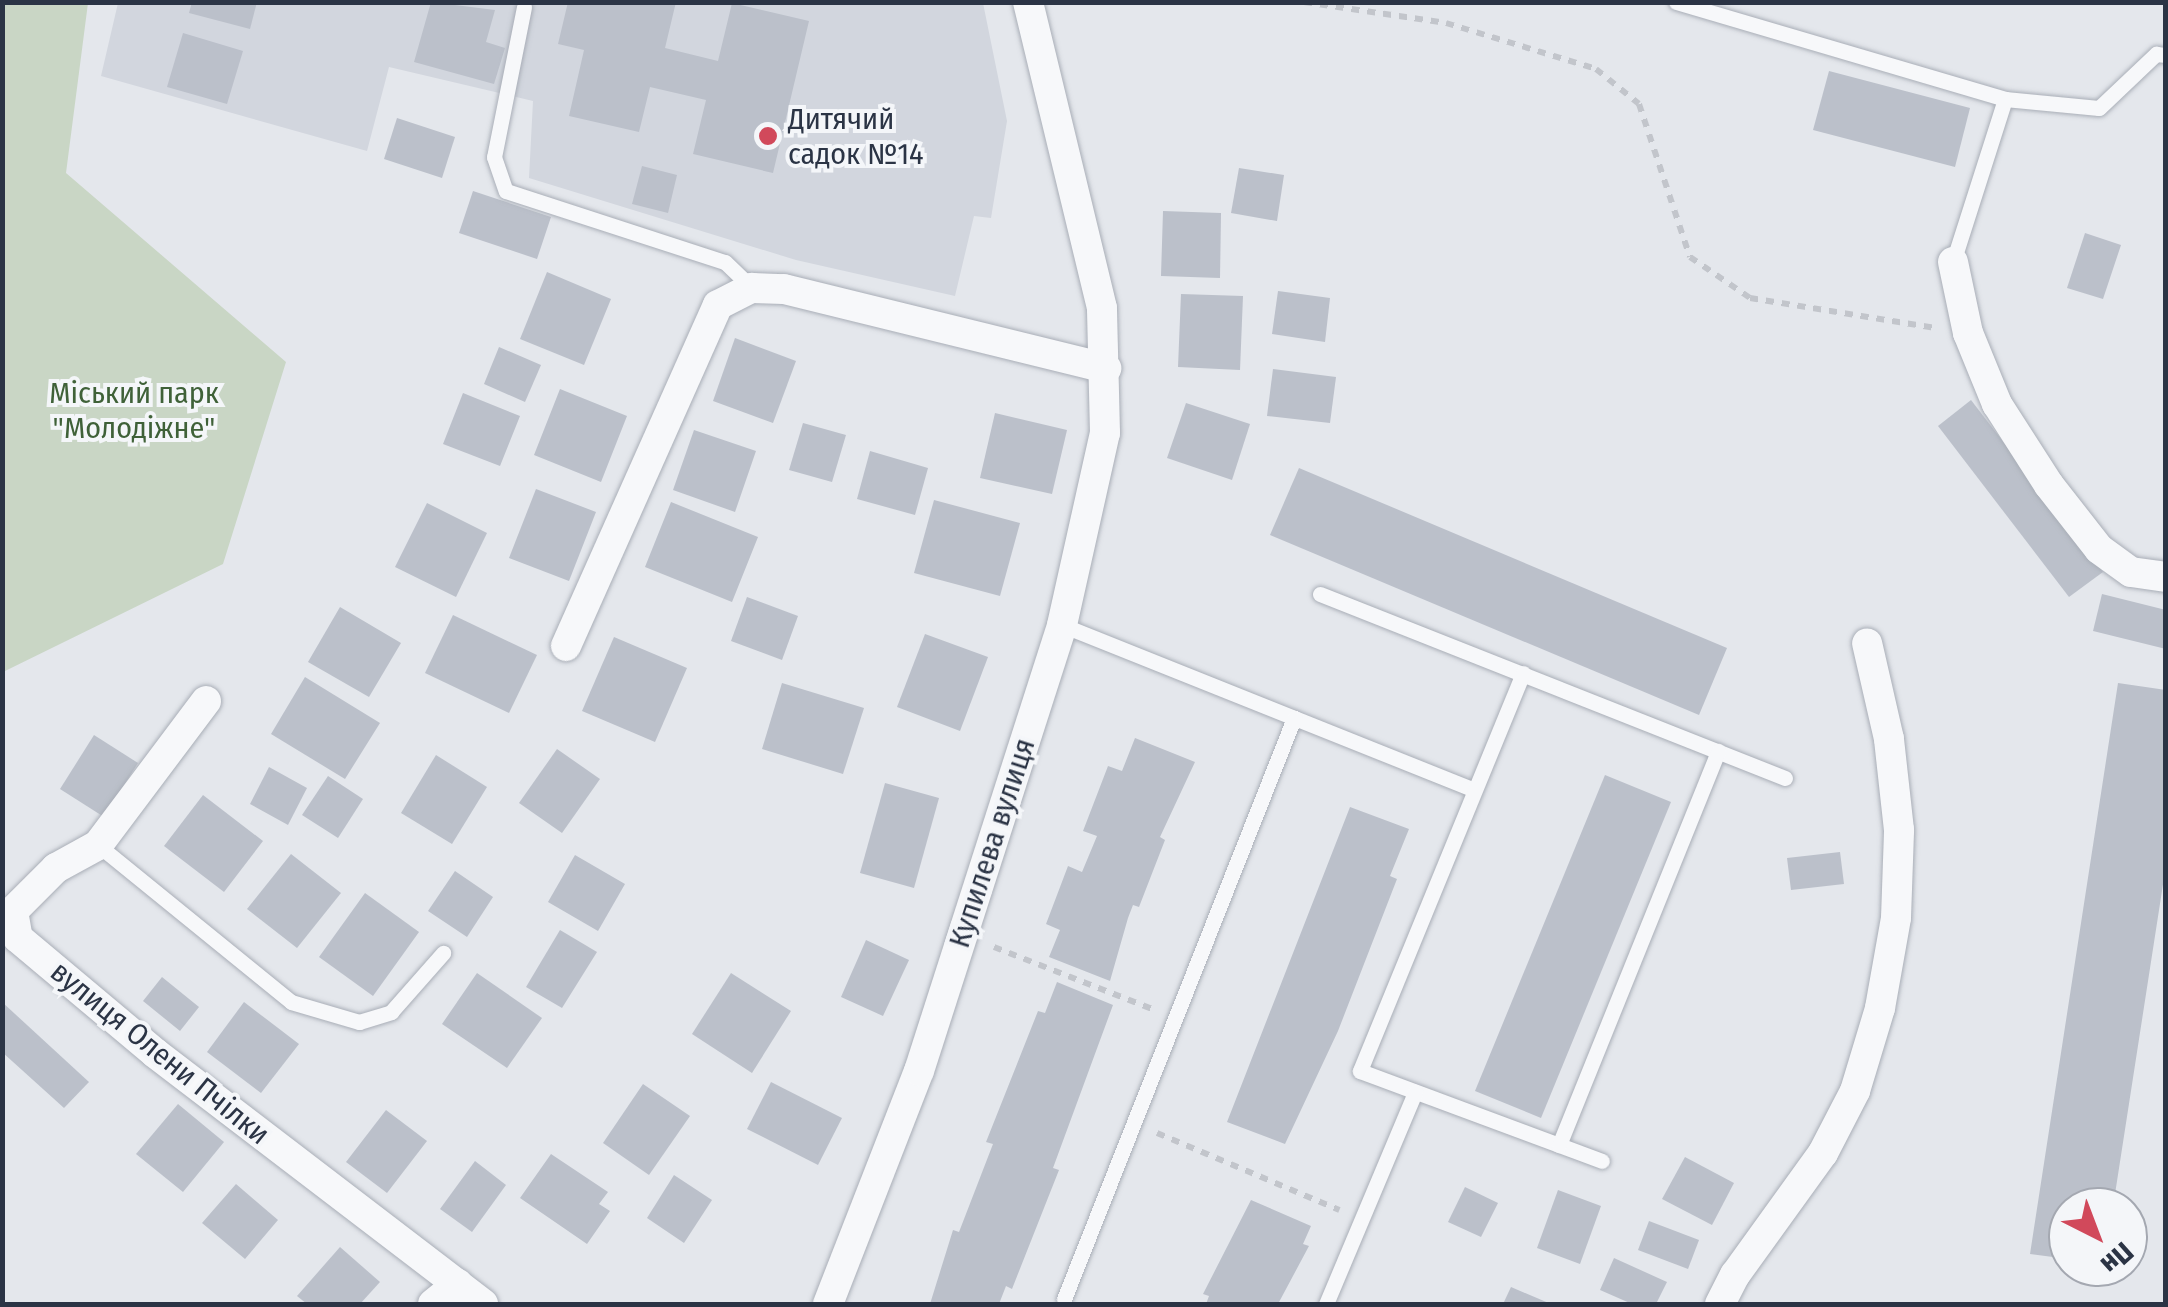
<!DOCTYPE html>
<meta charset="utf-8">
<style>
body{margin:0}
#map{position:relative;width:2168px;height:1307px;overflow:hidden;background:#e4e7ec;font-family:"Fira Sans Condensed",sans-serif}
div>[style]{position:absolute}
.built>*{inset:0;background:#d2d6de}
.green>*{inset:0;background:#c9d6c5}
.building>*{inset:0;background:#bbc0ca}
.path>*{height:6px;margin-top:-3px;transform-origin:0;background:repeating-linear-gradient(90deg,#c2c5cb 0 8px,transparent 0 16px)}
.roads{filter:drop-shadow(0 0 2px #a9aeb7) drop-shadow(0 0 2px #a9aeb7)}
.lane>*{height:15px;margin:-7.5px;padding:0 7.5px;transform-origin:7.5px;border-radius:7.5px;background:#f7f8fa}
.street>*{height:30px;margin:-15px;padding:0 15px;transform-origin:15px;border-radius:15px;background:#f7f8fa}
.dots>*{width:28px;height:28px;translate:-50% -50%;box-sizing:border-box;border:5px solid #f4f6f9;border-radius:50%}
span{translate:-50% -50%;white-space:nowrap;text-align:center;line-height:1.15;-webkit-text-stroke:8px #f4f6f9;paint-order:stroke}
.poi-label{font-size:30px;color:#2b3445}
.left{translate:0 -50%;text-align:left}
.park-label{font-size:30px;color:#3f6138}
.street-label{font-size:30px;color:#2b3445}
.frame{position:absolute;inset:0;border:5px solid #2b3445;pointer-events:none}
.north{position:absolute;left:2048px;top:1187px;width:100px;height:100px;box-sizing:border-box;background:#f4f6f9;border:2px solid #a4a8b1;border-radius:50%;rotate:138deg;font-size:28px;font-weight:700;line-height:40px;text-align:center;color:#2b3445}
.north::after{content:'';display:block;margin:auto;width:35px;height:45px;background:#d1495b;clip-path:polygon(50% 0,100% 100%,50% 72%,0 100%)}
</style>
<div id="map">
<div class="built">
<i style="clip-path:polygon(118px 3px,983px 3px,1007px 121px,991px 218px,974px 216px,955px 296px,796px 260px,529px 178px,533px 101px,389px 67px,367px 151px,101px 76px)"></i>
</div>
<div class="green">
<i style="clip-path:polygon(3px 2px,88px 3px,66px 173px,286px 362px,223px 564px,3px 672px)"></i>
</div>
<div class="building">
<i style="clip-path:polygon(192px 2px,257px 2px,250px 29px,189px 13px)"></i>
<i style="clip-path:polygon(431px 2px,495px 10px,486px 42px,505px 48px,494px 84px,414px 62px)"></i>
<i style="clip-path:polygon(568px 2px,676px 2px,665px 48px,718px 61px,732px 3px,809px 21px,773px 173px,693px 154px,706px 100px,650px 87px,639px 132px,569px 116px,584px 50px,558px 44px)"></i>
<i style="clip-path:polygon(183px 33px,243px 51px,227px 104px,167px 87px)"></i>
<i style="clip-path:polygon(1829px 71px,1970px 108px,1955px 167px,1813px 130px)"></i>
<i style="clip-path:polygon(397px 118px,455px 137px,442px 178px,384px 159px)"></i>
<i style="clip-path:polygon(642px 166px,677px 175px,668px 213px,632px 204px)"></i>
<i style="clip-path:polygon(1239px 168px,1284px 175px,1277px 221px,1231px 213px)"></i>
<i style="clip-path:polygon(473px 191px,551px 217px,537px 259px,459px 233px)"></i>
<i style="clip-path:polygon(1163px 211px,1221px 213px,1220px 278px,1161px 276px)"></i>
<i style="clip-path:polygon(2085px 233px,2121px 245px,2103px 299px,2067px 288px)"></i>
<i style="clip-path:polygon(547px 272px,611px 299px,584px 365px,520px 339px)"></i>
<i style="clip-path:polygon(1278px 291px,1330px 298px,1325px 342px,1272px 334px)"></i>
<i style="clip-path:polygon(1181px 294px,1243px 296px,1240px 370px,1178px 367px)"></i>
<i style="clip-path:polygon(735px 338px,796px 361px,773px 423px,713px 401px)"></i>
<i style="clip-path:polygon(499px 347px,541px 365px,525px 402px,484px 384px)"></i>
<i style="clip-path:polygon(1273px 369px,1336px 377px,1330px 423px,1267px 416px)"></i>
<i style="clip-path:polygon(560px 389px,627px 416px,601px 482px,534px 455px)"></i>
<i style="clip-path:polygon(463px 393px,520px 416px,500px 466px,443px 444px)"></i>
<i style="clip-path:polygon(1971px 400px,2103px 572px,2069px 597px,1938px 426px)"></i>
<i style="clip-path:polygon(1186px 403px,1250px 424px,1232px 480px,1167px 458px)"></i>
<i style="clip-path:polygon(995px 413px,1067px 430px,1052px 494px,980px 478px)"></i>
<i style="clip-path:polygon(803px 423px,846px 435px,832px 482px,789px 470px)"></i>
<i style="clip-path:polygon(694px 430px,756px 451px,735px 512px,673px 490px)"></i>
<i style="clip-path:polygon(870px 451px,928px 468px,915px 515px,857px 499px)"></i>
<i style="clip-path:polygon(1299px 468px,1727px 648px,1699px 715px,1270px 535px)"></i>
<i style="clip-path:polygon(536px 489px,596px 512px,569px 581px,509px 558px)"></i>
<i style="clip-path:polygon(934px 500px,1020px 523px,1000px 596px,914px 573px)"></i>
<i style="clip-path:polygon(671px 502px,758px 537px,732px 602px,645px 567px)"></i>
<i style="clip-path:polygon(427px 503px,487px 533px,456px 597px,395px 567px)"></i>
<i style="clip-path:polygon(2102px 594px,2166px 610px,2166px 649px,2093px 631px)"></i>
<i style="clip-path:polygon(747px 597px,798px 616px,782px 660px,731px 641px)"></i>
<i style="clip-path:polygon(340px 607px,401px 643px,369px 697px,308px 662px)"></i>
<i style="clip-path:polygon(453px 615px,537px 655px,509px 713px,425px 673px)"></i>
<i style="clip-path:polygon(925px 634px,988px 657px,960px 731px,897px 707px)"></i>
<i style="clip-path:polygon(614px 637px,687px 668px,655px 742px,582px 711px)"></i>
<i style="clip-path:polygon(305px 677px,380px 723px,345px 779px,271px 734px)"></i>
<i style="clip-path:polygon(782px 683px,864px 708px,843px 774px,762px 749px)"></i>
<i style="clip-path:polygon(2118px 683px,2166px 690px,2166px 865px,2113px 1207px,2068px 1207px,2068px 1259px,2030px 1254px)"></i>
<i style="clip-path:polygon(94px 735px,138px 763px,104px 817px,60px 789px)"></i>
<i style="clip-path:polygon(1135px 738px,1195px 762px,1160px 837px,1165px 840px,1139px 907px,1133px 905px,1128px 918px,1110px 981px,1049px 957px,1060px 930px,1046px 924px,1068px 866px,1082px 872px,1097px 836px,1083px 831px,1108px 766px,1122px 771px)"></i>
<i style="clip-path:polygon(557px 749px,600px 779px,562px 833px,519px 803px)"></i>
<i style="clip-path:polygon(436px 755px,487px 787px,452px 844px,401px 813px)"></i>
<i style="clip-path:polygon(269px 767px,307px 788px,288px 825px,250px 804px)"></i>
<i style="clip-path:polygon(1605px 775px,1671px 802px,1541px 1118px,1475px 1091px)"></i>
<i style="clip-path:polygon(328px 776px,363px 799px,338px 838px,302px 815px)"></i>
<i style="clip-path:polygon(885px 783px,939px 798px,914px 888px,860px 873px)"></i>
<i style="clip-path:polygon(203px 795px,263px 841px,224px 892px,164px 846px)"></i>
<i style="clip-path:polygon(1350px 807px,1409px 829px,1390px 876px,1397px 879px,1338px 1031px,1285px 1144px,1227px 1122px)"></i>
<i style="clip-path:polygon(1840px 852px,1844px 884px,1791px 890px,1787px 858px)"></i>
<i style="clip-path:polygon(291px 854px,341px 893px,297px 948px,247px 909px)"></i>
<i style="clip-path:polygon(575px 855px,625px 884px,598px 931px,548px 902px)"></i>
<i style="clip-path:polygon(455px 871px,493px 897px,467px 937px,428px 911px)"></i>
<i style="clip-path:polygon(365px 893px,419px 932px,373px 996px,319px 957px)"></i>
<i style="clip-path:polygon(560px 930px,597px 952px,562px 1008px,526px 987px)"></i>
<i style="clip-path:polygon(866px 940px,909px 960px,883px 1016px,841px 997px)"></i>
<i style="clip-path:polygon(477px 973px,542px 1018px,507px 1068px,442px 1024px)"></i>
<i style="clip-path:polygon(731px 973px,791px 1011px,752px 1073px,692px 1034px)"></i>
<i style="clip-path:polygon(162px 977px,199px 1007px,180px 1031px,143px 1001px)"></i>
<i style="clip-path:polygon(1057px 982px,1113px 1005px,1053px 1168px,1059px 1170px,1012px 1289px,1006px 1286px,999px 1304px,930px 1304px,953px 1230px,959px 1232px,993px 1144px,986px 1142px,1038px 1011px,1045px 1013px)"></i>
<i style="clip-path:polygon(2px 1002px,89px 1082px,64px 1108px,2px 1052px)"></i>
<i style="clip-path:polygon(244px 1002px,299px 1044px,261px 1093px,207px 1052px)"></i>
<i style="clip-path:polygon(771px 1082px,842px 1118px,818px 1165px,747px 1129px)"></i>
<i style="clip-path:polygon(643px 1084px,690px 1116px,649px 1175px,603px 1143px)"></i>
<i style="clip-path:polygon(178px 1104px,224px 1142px,183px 1192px,136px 1154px)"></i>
<i style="clip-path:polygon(386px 1110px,427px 1141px,387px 1193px,346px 1162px)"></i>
<i style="clip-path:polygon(551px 1154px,608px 1192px,599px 1204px,610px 1211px,587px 1244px,520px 1198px)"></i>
<i style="clip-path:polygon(1685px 1157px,1734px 1183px,1712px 1225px,1662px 1199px)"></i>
<i style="clip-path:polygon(475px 1161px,506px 1185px,472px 1232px,440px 1209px)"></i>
<i style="clip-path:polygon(674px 1175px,712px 1200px,684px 1243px,647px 1218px)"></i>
<i style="clip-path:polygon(236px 1184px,278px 1220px,245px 1259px,202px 1223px)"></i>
<i style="clip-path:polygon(1465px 1187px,1498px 1203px,1481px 1237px,1448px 1222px)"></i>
<i style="clip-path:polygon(1558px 1190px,1601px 1206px,1580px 1264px,1537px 1248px)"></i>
<i style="clip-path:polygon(1251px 1200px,1311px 1226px,1303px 1244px,1309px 1246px,1278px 1304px,1206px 1304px,1209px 1296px,1203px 1294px)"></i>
<i style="clip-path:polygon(1649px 1221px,1699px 1240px,1688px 1269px,1638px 1250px)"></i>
<i style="clip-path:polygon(340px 1247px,380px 1282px,360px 1304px,307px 1304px,297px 1296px)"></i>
<i style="clip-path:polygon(1614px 1258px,1667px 1282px,1656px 1304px,1632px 1304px,1600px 1290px)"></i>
<i style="clip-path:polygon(1511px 1287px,1551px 1304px,1503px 1304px)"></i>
</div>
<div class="path">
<i style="left:1304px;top:2px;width:144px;rotate:8.4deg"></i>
<i style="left:1446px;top:23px;width:157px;rotate:17deg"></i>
<i style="left:1596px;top:69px;width:55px;rotate:39.1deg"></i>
<i style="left:1639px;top:104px;width:161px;rotate:71.6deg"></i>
<i style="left:1690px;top:257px;width:73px;rotate:34.3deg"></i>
<i style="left:1750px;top:298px;width:188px;rotate:9.2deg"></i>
<i style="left:994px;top:947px;width:173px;rotate:21.4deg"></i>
<i style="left:1157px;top:1133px;width:198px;rotate:22.9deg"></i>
</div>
<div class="roads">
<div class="lane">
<i style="left:1676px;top:2px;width:343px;rotate:16.4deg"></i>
<i style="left:2005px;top:99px;width:171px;rotate:107.7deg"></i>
<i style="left:524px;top:7px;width:153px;rotate:101.3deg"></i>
<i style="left:494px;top:157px;width:36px;rotate:71deg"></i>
<i style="left:506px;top:191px;width:230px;rotate:18deg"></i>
<i style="left:725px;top:262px;width:37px;rotate:44deg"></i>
<i style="left:2005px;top:99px;width:94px;rotate:5.5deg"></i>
<i style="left:2099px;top:108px;width:79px;rotate:-43.5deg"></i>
<i style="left:2156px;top:54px;width:10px;rotate:6deg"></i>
<i style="left:1320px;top:594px;width:500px;rotate:21.59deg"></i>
<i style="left:1062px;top:625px;width:442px;rotate:21.8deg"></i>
<i style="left:1523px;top:673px;width:430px;rotate:112.3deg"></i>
<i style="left:1360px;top:1071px;width:258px;rotate:20.4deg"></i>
<i style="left:98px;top:845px;width:249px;rotate:39.1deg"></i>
<i style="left:291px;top:1002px;width:71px;rotate:16.4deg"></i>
<i style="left:359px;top:1022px;width:34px;rotate:-17deg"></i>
<i style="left:391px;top:1012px;width:79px;rotate:-48.6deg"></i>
<i style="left:1559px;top:1145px;width:425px;rotate:-68deg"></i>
<i style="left:1064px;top:1299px;width:625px;rotate:-68.4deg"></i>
<i style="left:1326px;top:1304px;width:230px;rotate:-67.2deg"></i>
</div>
<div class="street">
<i style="left:1953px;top:262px;width:73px;rotate:78.1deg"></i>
<i style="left:1968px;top:333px;width:77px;rotate:67.8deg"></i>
<i style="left:1997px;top:404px;width:96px;rotate:57.3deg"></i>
<i style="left:2049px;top:485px;width:81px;rotate:52deg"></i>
<i style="left:2099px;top:549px;width:39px;rotate:36deg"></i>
<i style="left:2131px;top:572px;width:35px;rotate:8deg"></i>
<i style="left:566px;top:646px;width:373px;rotate:-66deg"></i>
<i style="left:718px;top:305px;width:38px;rotate:-27deg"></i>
<i style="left:752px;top:288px;width:32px;rotate:2deg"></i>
<i style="left:784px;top:289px;width:332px;rotate:13.8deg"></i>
<i style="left:206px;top:701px;width:180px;rotate:126.9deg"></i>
<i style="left:98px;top:845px;width:48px;rotate:151.3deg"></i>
<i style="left:56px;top:868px;width:61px;rotate:135deg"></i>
<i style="left:13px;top:911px;width:27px;rotate:80deg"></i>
<i style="left:18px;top:938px;width:179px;rotate:40deg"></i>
<i style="left:155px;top:1053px;width:413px;rotate:37.4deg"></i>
<i style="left:433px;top:1304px;width:32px;rotate:-39deg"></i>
<i style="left:828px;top:1304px;width:250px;rotate:-68.7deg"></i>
<i style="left:919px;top:1071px;width:468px;rotate:-72.2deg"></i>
<i style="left:1062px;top:625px;width:197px;rotate:-77.4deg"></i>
<i style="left:1105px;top:433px;width:125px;rotate:-91.4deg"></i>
<i style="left:1102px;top:308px;width:315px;rotate:-103.6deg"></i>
<i style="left:1720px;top:1304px;width:33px;rotate:-63deg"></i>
<i style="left:1735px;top:1275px;width:150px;rotate:-54.2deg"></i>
<i style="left:1823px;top:1153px;width:70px;rotate:-62.7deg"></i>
<i style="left:1855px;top:1091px;width:87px;rotate:-73.2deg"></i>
<i style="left:1880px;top:1008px;width:91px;rotate:-79.9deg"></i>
<i style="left:1896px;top:918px;width:88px;rotate:-88deg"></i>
<i style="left:1899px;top:830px;width:92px;rotate:-96.3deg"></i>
<i style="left:1889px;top:739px;width:98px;rotate:-102.9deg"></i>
</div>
</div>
<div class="dots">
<i style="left:768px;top:136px;background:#d1495b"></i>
</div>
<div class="poi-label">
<span class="left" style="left:788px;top:136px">Дитячий<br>садок №14</span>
</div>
<div class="park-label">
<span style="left:134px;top:410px">Міський парк<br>"Молодіжне"</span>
</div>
<div class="street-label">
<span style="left:992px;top:843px;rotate:-72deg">Купилева вулиця</span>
<span style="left:160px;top:1053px;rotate:39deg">вулиця Олени Пчілки</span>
</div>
<div class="frame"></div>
<div class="north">Пн</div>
</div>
